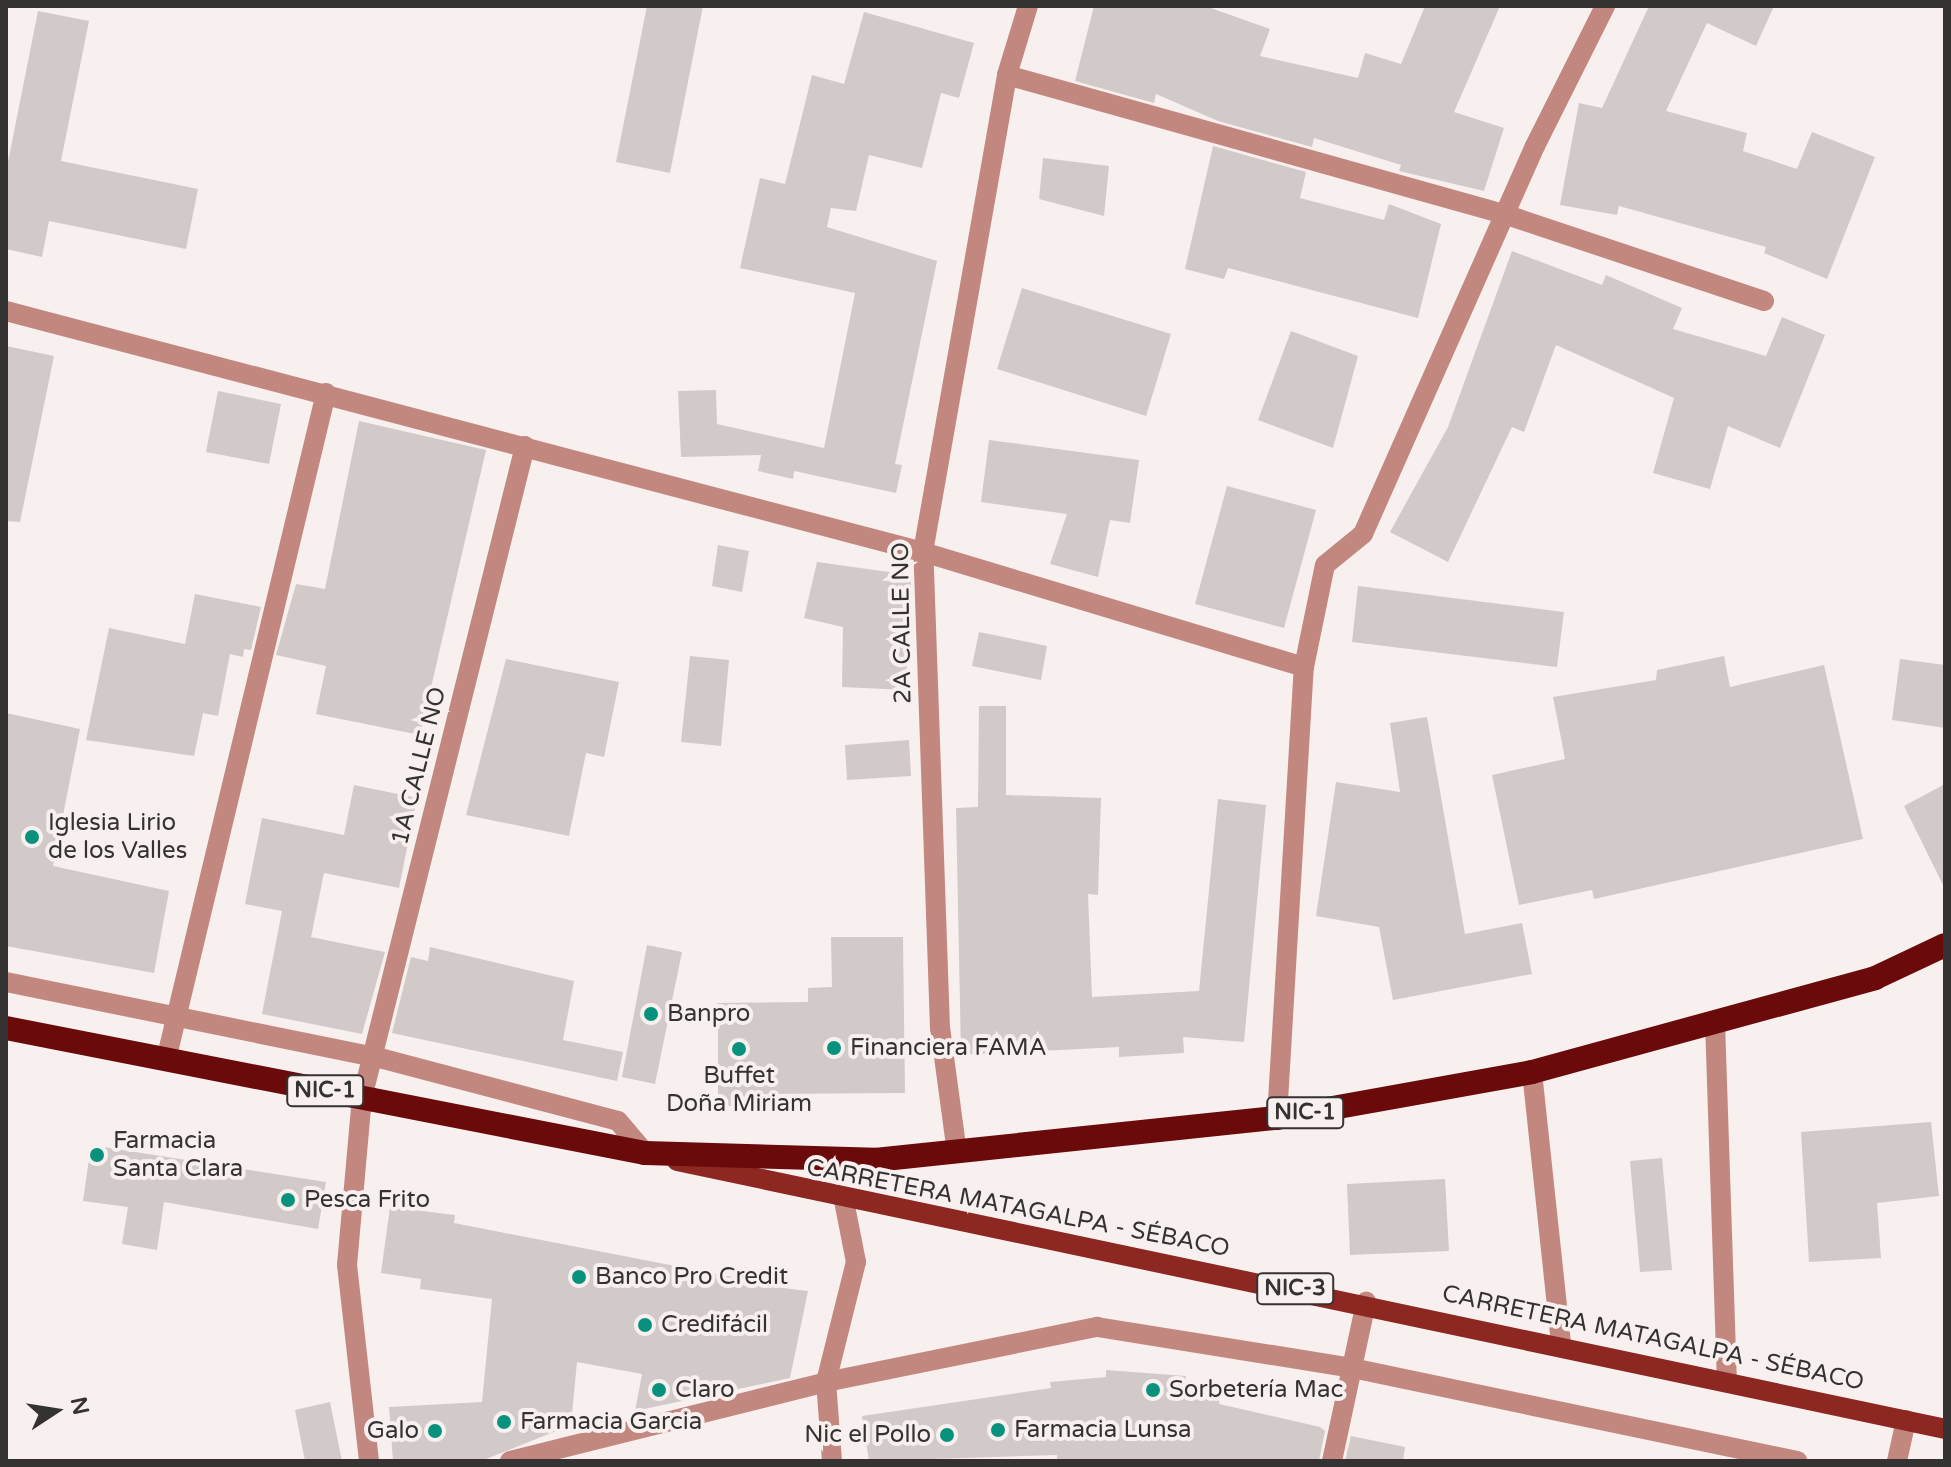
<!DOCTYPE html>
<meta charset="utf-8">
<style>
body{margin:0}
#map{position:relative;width:1951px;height:1467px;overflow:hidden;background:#f8f0ef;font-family:"Varela Round",sans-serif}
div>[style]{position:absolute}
.building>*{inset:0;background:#d1cac9}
.minor>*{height:20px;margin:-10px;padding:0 10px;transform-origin:10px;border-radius:10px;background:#c28880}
.major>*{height:20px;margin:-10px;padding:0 10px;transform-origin:10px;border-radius:10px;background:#8d2722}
.highway>*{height:24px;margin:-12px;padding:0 12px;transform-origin:12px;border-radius:12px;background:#6b0a0b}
.dots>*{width:22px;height:22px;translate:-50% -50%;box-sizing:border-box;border:4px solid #f8f0ef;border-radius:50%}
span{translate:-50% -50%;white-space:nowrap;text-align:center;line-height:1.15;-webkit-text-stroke:8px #f8f0ef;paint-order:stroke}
.shield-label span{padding:2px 6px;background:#f8f0ef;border:2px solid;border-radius:6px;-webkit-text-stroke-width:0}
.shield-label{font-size:22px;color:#353232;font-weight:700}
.street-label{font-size:24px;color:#353232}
.poi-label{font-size:24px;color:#353232}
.left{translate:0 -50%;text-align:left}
.right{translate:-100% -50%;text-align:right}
.frame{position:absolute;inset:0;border:8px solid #353232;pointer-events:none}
.north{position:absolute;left:16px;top:1371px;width:80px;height:80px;-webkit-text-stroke:6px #f8f0ef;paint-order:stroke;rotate:78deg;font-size:22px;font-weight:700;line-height:32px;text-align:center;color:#353232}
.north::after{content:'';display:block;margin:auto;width:28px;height:36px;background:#353232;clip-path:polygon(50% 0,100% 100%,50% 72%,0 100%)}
</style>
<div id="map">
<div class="building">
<i style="clip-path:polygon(647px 6px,703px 6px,670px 173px,616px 162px)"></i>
<i style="clip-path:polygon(1094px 6px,1205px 6px,1270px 29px,1260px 56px,1358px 78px,1365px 53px,1401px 64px,1425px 6px,1500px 6px,1454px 112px,1504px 128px,1484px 191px,1399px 171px,1401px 165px,1314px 138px,1312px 147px,1218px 121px,1156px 94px,1154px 103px,1075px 81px)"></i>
<i style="clip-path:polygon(1649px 6px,1774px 6px,1756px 46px,1707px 23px,1666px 111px,1747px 133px,1743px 151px,1797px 169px,1812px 132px,1875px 157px,1827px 279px,1764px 253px,1766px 247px,1619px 206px,1617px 215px,1560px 205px,1579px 103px,1602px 108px)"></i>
<i style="clip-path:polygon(38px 11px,89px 21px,61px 161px,198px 189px,186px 249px,49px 221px,42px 257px,6px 249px,6px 172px)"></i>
<i style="clip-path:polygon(864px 12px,974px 43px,959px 98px,941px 93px,922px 168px,869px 155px,856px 211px,831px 208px,827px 227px,937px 261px,895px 464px,902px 465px,896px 493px,794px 471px,793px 479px,758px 471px,761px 455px,681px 457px,678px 391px,716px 390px,717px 424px,824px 448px,855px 293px,740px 268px,760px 178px,785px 184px,812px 75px,844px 84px)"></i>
<i style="clip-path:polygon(1213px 146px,1306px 172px,1300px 198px,1384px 220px,1389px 204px,1441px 224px,1418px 318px,1228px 268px,1224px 279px,1185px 269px)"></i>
<i style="clip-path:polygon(1043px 158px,1109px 166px,1104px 216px,1039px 199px)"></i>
<i style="clip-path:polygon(1512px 251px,1602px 285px,1606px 275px,1682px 308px,1673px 329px,1766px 356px,1782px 317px,1825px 335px,1780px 448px,1728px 426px,1710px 489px,1653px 473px,1674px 398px,1556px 345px,1524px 432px,1512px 427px,1448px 562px,1390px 532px,1448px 427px)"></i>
<i style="clip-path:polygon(1022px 288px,1171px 334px,1146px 416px,997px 369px)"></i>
<i style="clip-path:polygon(1291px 331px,1358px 356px,1333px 448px,1258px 420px)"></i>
<i style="clip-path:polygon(6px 346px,54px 356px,20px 522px,6px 521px)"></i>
<i style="clip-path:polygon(218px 391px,281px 404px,269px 464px,206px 452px)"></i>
<i style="clip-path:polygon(359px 421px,486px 450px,420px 735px,316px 714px,326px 666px,276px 655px,296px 584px,325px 589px)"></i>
<i style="clip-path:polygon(989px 440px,1139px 460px,1130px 523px,1110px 520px,1098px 577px,1050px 564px,1067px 514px,981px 502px)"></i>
<i style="clip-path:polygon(1227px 486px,1316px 510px,1284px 628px,1195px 604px)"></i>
<i style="clip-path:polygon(718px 545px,749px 551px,742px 592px,712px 586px)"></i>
<i style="clip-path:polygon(817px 562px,911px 575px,906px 690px,842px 687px,843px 627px,804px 618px)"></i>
<i style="clip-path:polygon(1358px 586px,1564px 612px,1557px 667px,1352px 642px)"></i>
<i style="clip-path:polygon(195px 594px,261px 607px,251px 650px,244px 649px,243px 657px,230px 654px,218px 716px,203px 713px,194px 756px,86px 740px,109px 628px,185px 644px)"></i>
<i style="clip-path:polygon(979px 632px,1047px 646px,1041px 680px,972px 666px)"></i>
<i style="clip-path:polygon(690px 656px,729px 660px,721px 746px,681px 742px)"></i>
<i style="clip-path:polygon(1724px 656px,1730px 687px,1824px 665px,1863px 839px,1594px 899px,1592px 890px,1519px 905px,1492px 775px,1565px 759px,1553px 697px,1656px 680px,1657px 670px)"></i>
<i style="clip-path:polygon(506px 659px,619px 682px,604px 757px,586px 753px,569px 836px,466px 815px)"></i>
<i style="clip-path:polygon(1900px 659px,1945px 665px,1945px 728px,1892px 720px)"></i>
<i style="clip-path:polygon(979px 706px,1006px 706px,1006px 795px,1101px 798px,1098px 895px,1088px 894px,1092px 997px,1199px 991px,1218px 799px,1266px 805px,1244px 1042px,1183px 1037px,1184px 1053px,1119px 1057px,1119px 1047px,961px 1055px,956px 808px,978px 807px)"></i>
<i style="clip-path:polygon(6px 713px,80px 729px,53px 866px,169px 891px,154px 973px,6px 946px)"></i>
<i style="clip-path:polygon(1427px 717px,1465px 934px,1522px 923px,1532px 974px,1393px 1000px,1379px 927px,1316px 916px,1336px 782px,1400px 792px,1390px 723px)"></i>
<i style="clip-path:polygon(909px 740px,911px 776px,847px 780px,845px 745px)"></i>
<i style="clip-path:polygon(1945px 784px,1945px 889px,1904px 806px)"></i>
<i style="clip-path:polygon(354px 785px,417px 798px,399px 888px,324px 873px,311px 937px,385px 952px,362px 1034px,262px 1014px,282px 911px,245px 904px,262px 818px,344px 835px)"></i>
<i style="clip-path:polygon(831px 937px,903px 937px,905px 1093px,761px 1094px,761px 1106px,718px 1106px,718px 1003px,808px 1002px,808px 988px,832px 987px)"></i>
<i style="clip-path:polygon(647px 945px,682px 952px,655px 1084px,622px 1077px)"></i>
<i style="clip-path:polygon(430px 947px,574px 981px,563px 1040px,623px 1052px,617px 1081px,392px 1033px,411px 957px,428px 961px)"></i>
<i style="clip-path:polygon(1931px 1122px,1939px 1196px,1877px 1203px,1881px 1258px,1809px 1262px,1801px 1132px)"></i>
<i style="clip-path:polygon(91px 1145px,326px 1182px,318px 1229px,164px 1202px,157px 1250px,122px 1244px,128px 1207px,83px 1201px)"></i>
<i style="clip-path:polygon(1662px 1158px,1672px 1270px,1640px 1272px,1630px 1161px)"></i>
<i style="clip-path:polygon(1445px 1179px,1449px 1251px,1350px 1255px,1347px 1184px)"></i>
<i style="clip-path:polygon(390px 1207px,455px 1215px,454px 1223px,742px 1279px,744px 1267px,777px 1274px,775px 1287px,808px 1291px,790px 1378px,635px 1411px,642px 1374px,577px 1362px,571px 1425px,481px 1461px,393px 1461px,389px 1407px,482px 1402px,492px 1299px,420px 1289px,421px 1279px,381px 1273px)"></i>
<i style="clip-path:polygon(1106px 1370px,1186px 1376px,1185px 1389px,1220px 1393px,1219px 1404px,1320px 1427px,1325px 1431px,1319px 1461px,1057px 1461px,1057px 1455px,869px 1461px,862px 1416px,1051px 1388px,1050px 1382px,1106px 1377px)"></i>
<i style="clip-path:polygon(330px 1402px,342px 1461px,305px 1461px,295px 1410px)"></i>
<i style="clip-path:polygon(1351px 1436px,1405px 1447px,1403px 1461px,1345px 1461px)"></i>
</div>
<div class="minor">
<i style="left:1007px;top:75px;width:519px;rotate:15.64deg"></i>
<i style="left:1507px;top:215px;width:271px;rotate:18.5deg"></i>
<i style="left:6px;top:311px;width:948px;rotate:14.73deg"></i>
<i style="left:923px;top:552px;width:398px;rotate:16.8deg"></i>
<i style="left:6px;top:982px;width:378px;rotate:11.5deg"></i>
<i style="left:376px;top:1057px;width:250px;rotate:14.8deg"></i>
<i style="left:618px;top:1121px;width:42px;rotate:49.8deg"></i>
<i style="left:1715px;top:1022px;width:359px;rotate:88.1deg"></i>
<i style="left:166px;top:1060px;width:686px;rotate:-76.51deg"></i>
<i style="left:1532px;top:1072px;width:275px;rotate:83.9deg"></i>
<i style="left:1277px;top:1118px;width:452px;rotate:-86.6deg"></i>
<i style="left:1304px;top:667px;width:104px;rotate:-78.4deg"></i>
<i style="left:1325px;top:565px;width:49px;rotate:-39.2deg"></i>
<i style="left:1363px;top:534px;width:424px;rotate:-66.1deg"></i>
<i style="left:1535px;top:146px;width:157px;rotate:-63.4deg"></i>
<i style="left:957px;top:1153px;width:126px;rotate:-97.7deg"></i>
<i style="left:940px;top:1028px;width:476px;rotate:-92deg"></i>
<i style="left:923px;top:552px;width:484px;rotate:-80deg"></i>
<i style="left:1007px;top:75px;width:72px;rotate:-73.1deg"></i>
<i style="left:369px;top:1461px;width:197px;rotate:-96.4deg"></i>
<i style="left:347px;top:1265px;width:168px;rotate:-84.9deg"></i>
<i style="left:362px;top:1098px;width:672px;rotate:-75.96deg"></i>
<i style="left:510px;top:1461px;width:326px;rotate:-14deg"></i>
<i style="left:826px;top:1382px;width:277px;rotate:-11.5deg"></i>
<i style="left:1097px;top:1327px;width:258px;rotate:9.1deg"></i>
<i style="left:1352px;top:1368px;width:455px;rotate:11.8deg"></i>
<i style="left:832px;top:1461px;width:79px;rotate:-94.3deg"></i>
<i style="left:826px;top:1382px;width:124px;rotate:-76deg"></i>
<i style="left:856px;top:1262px;width:62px;rotate:-101.1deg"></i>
<i style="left:1332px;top:1461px;width:163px;rotate:-77.9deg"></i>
<i style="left:1897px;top:1461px;width:42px;rotate:-77.6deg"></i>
</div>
<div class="major">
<i style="left:677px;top:1161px;width:1296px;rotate:11.93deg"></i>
</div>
<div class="highway">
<i style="left:6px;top:1028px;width:651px;rotate:11.07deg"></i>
<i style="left:645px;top:1153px;width:230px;rotate:1.7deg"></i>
<i style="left:875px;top:1160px;width:404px;rotate:-6deg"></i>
<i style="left:1277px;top:1118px;width:259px;rotate:-10.2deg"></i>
<i style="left:1532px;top:1072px;width:356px;rotate:-15.3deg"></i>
<i style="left:1875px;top:978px;width:77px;rotate:-25.2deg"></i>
</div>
<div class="dots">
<i style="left:32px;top:837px;background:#08927d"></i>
<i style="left:651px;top:1014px;background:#08927d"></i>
<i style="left:834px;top:1048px;background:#08927d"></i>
<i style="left:739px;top:1049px;background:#08927d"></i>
<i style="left:97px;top:1155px;background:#08927d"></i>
<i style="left:288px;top:1200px;background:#08927d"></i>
<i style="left:579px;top:1277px;background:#08927d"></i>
<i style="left:645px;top:1325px;background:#08927d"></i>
<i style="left:659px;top:1390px;background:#08927d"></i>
<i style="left:1153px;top:1390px;background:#08927d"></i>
<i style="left:504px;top:1422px;background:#08927d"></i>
<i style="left:998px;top:1430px;background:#08927d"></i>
<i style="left:435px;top:1431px;background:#08927d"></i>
<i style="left:947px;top:1435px;background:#08927d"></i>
</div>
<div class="shield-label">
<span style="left:325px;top:1091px">NIC-1</span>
<span style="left:1305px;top:1113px">NIC-1</span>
<span style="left:1295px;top:1289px">NIC-3</span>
</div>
<div class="street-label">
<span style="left:902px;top:623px;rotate:-91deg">2A CALLE NO</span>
<span style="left:419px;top:766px;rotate:-76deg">1A CALLE NO</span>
<span style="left:1018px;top:1208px;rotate:11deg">CARRETERA MATAGALPA - SÉBACO</span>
<span style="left:1653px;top:1338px;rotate:12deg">CARRETERA MATAGALPA - SÉBACO</span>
</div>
<div class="poi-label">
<span class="left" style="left:48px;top:837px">Iglesia Lirio<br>de los Valles</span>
<span class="left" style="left:667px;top:1014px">Banpro</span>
<span class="left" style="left:850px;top:1048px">Financiera FAMA</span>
<span style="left:739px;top:1090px">Buffet<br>Doña Miriam</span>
<span class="left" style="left:113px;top:1155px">Farmacia<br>Santa Clara</span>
<span class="left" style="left:304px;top:1200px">Pesca Frito</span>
<span class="left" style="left:595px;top:1277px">Banco Pro Credit</span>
<span class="left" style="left:661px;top:1325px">Credifácil</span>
<span class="left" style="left:675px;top:1390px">Claro</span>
<span class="left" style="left:1169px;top:1390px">Sorbetería Mac</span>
<span class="left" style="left:520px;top:1422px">Farmacia Garcia</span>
<span class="left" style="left:1014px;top:1430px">Farmacia Lunsa</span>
<span class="right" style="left:419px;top:1431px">Galo</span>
<span class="right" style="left:931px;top:1435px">Nic el Pollo</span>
</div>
<div class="frame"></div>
<div class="north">N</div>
</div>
